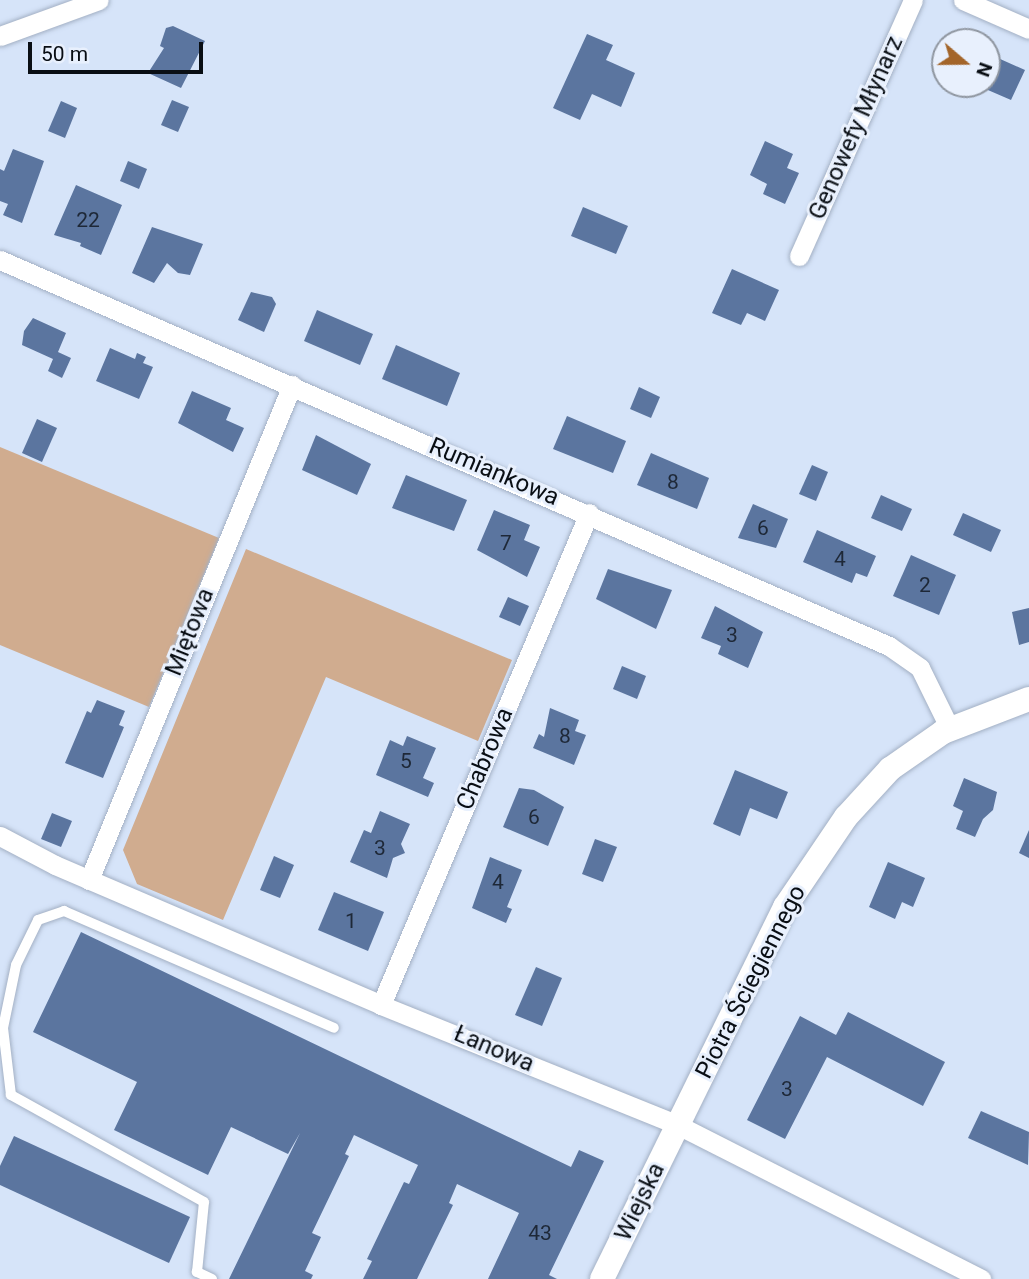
<!DOCTYPE html>
<meta charset="utf-8">
<style>
body{margin:0}
#map{position:relative;width:1029px;height:1279px;overflow:hidden;background:#d6e4f9;font-family:Roboto,sans-serif}
div>[style]{position:absolute}
.green>*{inset:0;background:#d0ac8f}
.building>*{inset:0;background:#5b759f}
.roads{filter:drop-shadow(0 0 2px #a3b0c4) drop-shadow(0 0 2px #a3b0c4)}
.service>*{height:10px;margin:-5px;padding:0 5px;transform-origin:5px;border-radius:5px;background:#fff}
.minor>*{height:19px;margin:-9.5px;padding:0 9.5px;transform-origin:9.5px;border-radius:9.5px;background:#fff}
.tertiary>*{height:24px;margin:-12px;padding:0 12px;transform-origin:12px;border-radius:12px;background:#fff}
span{translate:-50% -50%;white-space:nowrap;text-align:center;line-height:1.15;-webkit-text-stroke:6px #e8f0fd;paint-order:stroke}
.number-label{font-size:21px;color:#1e2837}
.number-label span{-webkit-text-stroke-width:0}
.street-label{font-size:24px;color:#090e14}
.north{position:absolute;left:931px;top:28px;width:70px;height:70px;box-sizing:border-box;background:#e8f0fd;border:2px solid #8f96a0;border-radius:50%;rotate:110deg;font-size:19px;font-weight:700;line-height:28px;text-align:center;color:#090e14}
.north::after{content:'';display:block;margin:auto;width:24px;height:32px;background:#a3652a;clip-path:polygon(50% 0,100% 100%,50% 72%,0 100%)}
.scale{position:absolute;left:28px;top:42px;width:175px;height:32px;box-sizing:border-box;border:4px solid #090e14;border-top:0;padding-left:9px;font-size:21px;line-height:24px;white-space:nowrap;color:#090e14;-webkit-text-stroke:5px #e8f0fd;paint-order:stroke}
</style>
<div id="map">
<div class="green">
<i style="clip-path:polygon(0 447px,219px 538px,149px 707px,0 645px)"></i>
<i style="clip-path:polygon(246px 549px,512px 660px,478px 741px,326px 677px,223px 920px,137px 884px,123px 850px)"></i>
</div>
<div class="building">
<i style="clip-path:polygon(173px 26px,205px 41px,181px 88px,148px 73px,164px 48px,160px 46px,166px 28px)"></i>
<i style="clip-path:polygon(587px 34px,613px 45px,606px 60px,635px 73px,621px 107px,592px 94px,580px 120px,553px 108px)"></i>
<i style="clip-path:polygon(989px 54px,1025px 70px,1011px 100px,974px 84px,987px 84px)"></i>
<i style="clip-path:polygon(172px 100px,189px 107px,178px 132px,161px 125px)"></i>
<i style="clip-path:polygon(61px 101px,77px 108px,65px 138px,48px 131px)"></i>
<i style="clip-path:polygon(765px 141px,793px 154px,787px 168px,799px 173px,785px 204px,763px 194px,767px 184px,750px 175px)"></i>
<i style="clip-path:polygon(13px 149px,44px 161px,22px 223px,3px 215px,8px 204px,0 201px,0 169px,4px 171px)"></i>
<i style="clip-path:polygon(128px 161px,147px 169px,139px 189px,120px 181px)"></i>
<i style="clip-path:polygon(76px 185px,122px 205px,101px 255px,80px 246px,81px 243px,54px 235px)"></i>
<i style="clip-path:polygon(583px 207px,628px 226px,616px 254px,571px 236px)"></i>
<i style="clip-path:polygon(152px 227px,203px 244px,190px 275px,178px 273px,167px 263px,154px 283px,132px 273px)"></i>
<i style="clip-path:polygon(732px 269px,779px 290px,765px 321px,747px 313px,741px 325px,712px 313px)"></i>
<i style="clip-path:polygon(251px 292px,272px 297px,276px 304px,264px 332px,238px 320px)"></i>
<i style="clip-path:polygon(317px 310px,373px 334px,360px 365px,304px 341px)"></i>
<i style="clip-path:polygon(33px 318px,66px 333px,58px 352px,71px 358px,62px 378px,48px 371px,53px 359px,22px 345px,24px 331px)"></i>
<i style="clip-path:polygon(396px 345px,460px 373px,447px 406px,382px 379px)"></i>
<i style="clip-path:polygon(110px 348px,135px 359px,137px 353px,146px 357px,143px 363px,153px 367px,139px 399px,96px 381px)"></i>
<i style="clip-path:polygon(639px 387px,660px 397px,651px 418px,630px 409px)"></i>
<i style="clip-path:polygon(192px 391px,231px 408px,226px 420px,244px 428px,233px 452px,178px 423px)"></i>
<i style="clip-path:polygon(567px 416px,626px 441px,613px 473px,553px 449px)"></i>
<i style="clip-path:polygon(37px 419px,57px 428px,42px 462px,22px 453px)"></i>
<i style="clip-path:polygon(316px 435px,371px 464px,357px 495px,302px 470px)"></i>
<i style="clip-path:polygon(651px 453px,709px 478px,697px 509px,637px 485px)"></i>
<i style="clip-path:polygon(812px 465px,828px 472px,816px 501px,799px 494px)"></i>
<i style="clip-path:polygon(406px 475px,467px 500px,454px 531px,392px 508px)"></i>
<i style="clip-path:polygon(881px 495px,912px 509px,902px 531px,871px 518px)"></i>
<i style="clip-path:polygon(753px 504px,788px 519px,776px 548px,738px 538px)"></i>
<i style="clip-path:polygon(494px 510px,530px 525px,524px 540px,540px 547px,527px 577px,477px 550px)"></i>
<i style="clip-path:polygon(963px 513px,1001px 530px,991px 552px,953px 535px)"></i>
<i style="clip-path:polygon(817px 530px,876px 556px,867px 577px,856px 573px,852px 583px,803px 562px)"></i>
<i style="clip-path:polygon(911px 555px,956px 575px,939px 615px,893px 596px)"></i>
<i style="clip-path:polygon(608px 569px,672px 590px,656px 629px,596px 599px)"></i>
<i style="clip-path:polygon(508px 597px,529px 606px,520px 626px,499px 617px)"></i>
<i style="clip-path:polygon(715px 606px,763px 632px,748px 668px,718px 654px,721px 646px,701px 638px)"></i>
<i style="clip-path:polygon(1029px 608px,1029px 642px,1019px 645px,1012px 612px)"></i>
<i style="clip-path:polygon(622px 666px,646px 676px,637px 699px,613px 689px)"></i>
<i style="clip-path:polygon(97px 700px,125px 711px,119px 725px,124px 727px,103px 778px,65px 763px,87px 711px,91px 713px)"></i>
<i style="clip-path:polygon(550px 708px,579px 720px,575px 731px,586px 735px,574px 765px,533px 748px,539px 734px,544px 737px)"></i>
<i style="clip-path:polygon(407px 736px,436px 748px,423px 778px,434px 783px,428px 797px,376px 775px,390px 740px,403px 746px)"></i>
<i style="clip-path:polygon(735px 770px,788px 792px,777px 819px,750px 808px,740px 836px,713px 824px)"></i>
<i style="clip-path:polygon(964px 778px,997px 792px,993px 810px,983px 819px,975px 837px,956px 829px,963px 811px,953px 806px)"></i>
<i style="clip-path:polygon(519px 788px,534px 790px,564px 807px,548px 846px,503px 827px)"></i>
<i style="clip-path:polygon(380px 811px,410px 824px,401px 844px,405px 853px,393px 858px,387px 878px,350px 862px,364px 830px,371px 833px)"></i>
<i style="clip-path:polygon(52px 813px,72px 821px,61px 847px,41px 839px)"></i>
<i style="clip-path:polygon(1029px 830px,1029px 858px,1019px 853px)"></i>
<i style="clip-path:polygon(595px 839px,617px 847px,603px 882px,582px 874px)"></i>
<i style="clip-path:polygon(274px 856px,294px 865px,280px 898px,260px 890px)"></i>
<i style="clip-path:polygon(490px 857px,522px 870px,507px 907px,512px 909px,506px 923px,472px 908px)"></i>
<i style="clip-path:polygon(888px 862px,925px 878px,913px 907px,902px 902px,895px 919px,869px 907px)"></i>
<i style="clip-path:polygon(334px 892px,384px 912px,368px 951px,318px 930px)"></i>
<i style="clip-path:polygon(81px 932px,571px 1167px,579px 1150px,604px 1161px,549px 1275px,557px 1279px,488px 1279px,519px 1213px,457px 1184px,449px 1203px,453px 1205px,417px 1279px,363px 1279px,372px 1261px,367px 1259px,404px 1182px,409px 1184px,418px 1165px,354px 1135px,345px 1154px,349px 1156px,312px 1233px,321px 1237px,305px 1271px,313px 1275px,311px 1279px,229px 1279px,300px 1133px,288px 1154px,231px 1127px,208px 1175px,114px 1130px,137px 1082px,33px 1032px)"></i>
<i style="clip-path:polygon(536px 967px,562px 978px,542px 1026px,515px 1015px)"></i>
<i style="clip-path:polygon(848px 1012px,945px 1062px,923px 1106px,827px 1057px,785px 1139px,747px 1120px,800px 1016px,836px 1035px)"></i>
<i style="clip-path:polygon(981px 1111px,1029px 1132px,1028px 1165px,968px 1138px)"></i>
<i style="clip-path:polygon(14px 1136px,190px 1217px,169px 1263px,0 1185px,0 1166px)"></i>
</div>
<div class="roads">
<div class="service">
<i style="left:212px;top:1279px;width:17px;rotate:-155deg"></i>
<i style="left:197px;top:1272px;width:70px;rotate:-84.3deg"></i>
<i style="left:204px;top:1202px;width:221px;rotate:-151deg"></i>
<i style="left:11px;top:1095px;width:67px;rotate:-96.8deg"></i>
<i style="left:3px;top:1028px;width:64px;rotate:-78.3deg"></i>
<i style="left:16px;top:965px;width:50px;rotate:-63.9deg"></i>
<i style="left:38px;top:920px;width:28px;rotate:-19deg"></i>
<i style="left:64px;top:911px;width:294px;rotate:23.4deg"></i>
</div>
<div class="minor">
<i style="left:963px;top:0;width:72px;rotate:23.7deg"></i>
<i style="left:0;top:36px;width:105px;rotate:-20deg"></i>
<i style="left:799px;top:256px;width:280px;rotate:-66deg"></i>
<i style="left:0;top:260px;width:969px;rotate:23.47deg"></i>
<i style="left:889px;top:646px;width:38px;rotate:35deg"></i>
<i style="left:920px;top:668px;width:68px;rotate:63.8deg"></i>
<i style="left:0;top:836px;width:62px;rotate:27.8deg"></i>
<i style="left:55px;top:865px;width:355px;rotate:23.2deg"></i>
<i style="left:381px;top:1005px;width:320px;rotate:22deg"></i>
<i style="left:678px;top:1125px;width:340px;rotate:26.9deg"></i>
<i style="left:89px;top:880px;width:535px;rotate:-67.7deg"></i>
<i style="left:381px;top:1005px;width:534px;rotate:-67.08deg"></i>
</div>
<div class="tertiary">
<i style="left:602px;top:1279px;width:415px;rotate:-63.8deg"></i>
<i style="left:785px;top:907px;width:109px;rotate:-55.9deg"></i>
<i style="left:846px;top:817px;width:65px;rotate:-47.5deg"></i>
<i style="left:890px;top:769px;width:65px;rotate:-34.9deg"></i>
<i style="left:943px;top:732px;width:92px;rotate:-21deg"></i>
</div>
</div>
<div class="number-label">
<span style="left:88px;top:220px">22</span>
<span style="left:673px;top:482px">8</span>
<span style="left:763px;top:528px">6</span>
<span style="left:506px;top:543px">7</span>
<span style="left:840px;top:559px">4</span>
<span style="left:925px;top:585px">2</span>
<span style="left:732px;top:635px">3</span>
<span style="left:565px;top:736px">8</span>
<span style="left:406px;top:761px">5</span>
<span style="left:534px;top:817px">6</span>
<span style="left:380px;top:848px">3</span>
<span style="left:498px;top:882px">4</span>
<span style="left:351px;top:921px">1</span>
<span style="left:787px;top:1089px">3</span>
<span style="left:540px;top:1233px">43</span>
</div>
<div class="street-label">
<span style="left:856px;top:128px;rotate:-66deg">Genowefy Młynarz</span>
<span style="left:494px;top:472px;rotate:23deg">Rumiankowa</span>
<span style="left:190px;top:632px;rotate:-68deg">Miętowa</span>
<span style="left:485px;top:759px;rotate:-67deg">Chabrowa</span>
<span style="left:751px;top:982px;rotate:-63deg">Piotra Ściegiennego</span>
<span style="left:494px;top:1049px;rotate:23deg">Łanowa</span>
<span style="left:640px;top:1202px;rotate:-64deg">Wiejska</span>
</div>
<div class="north">N</div>
<div class="scale">50 m</div>
</div>
